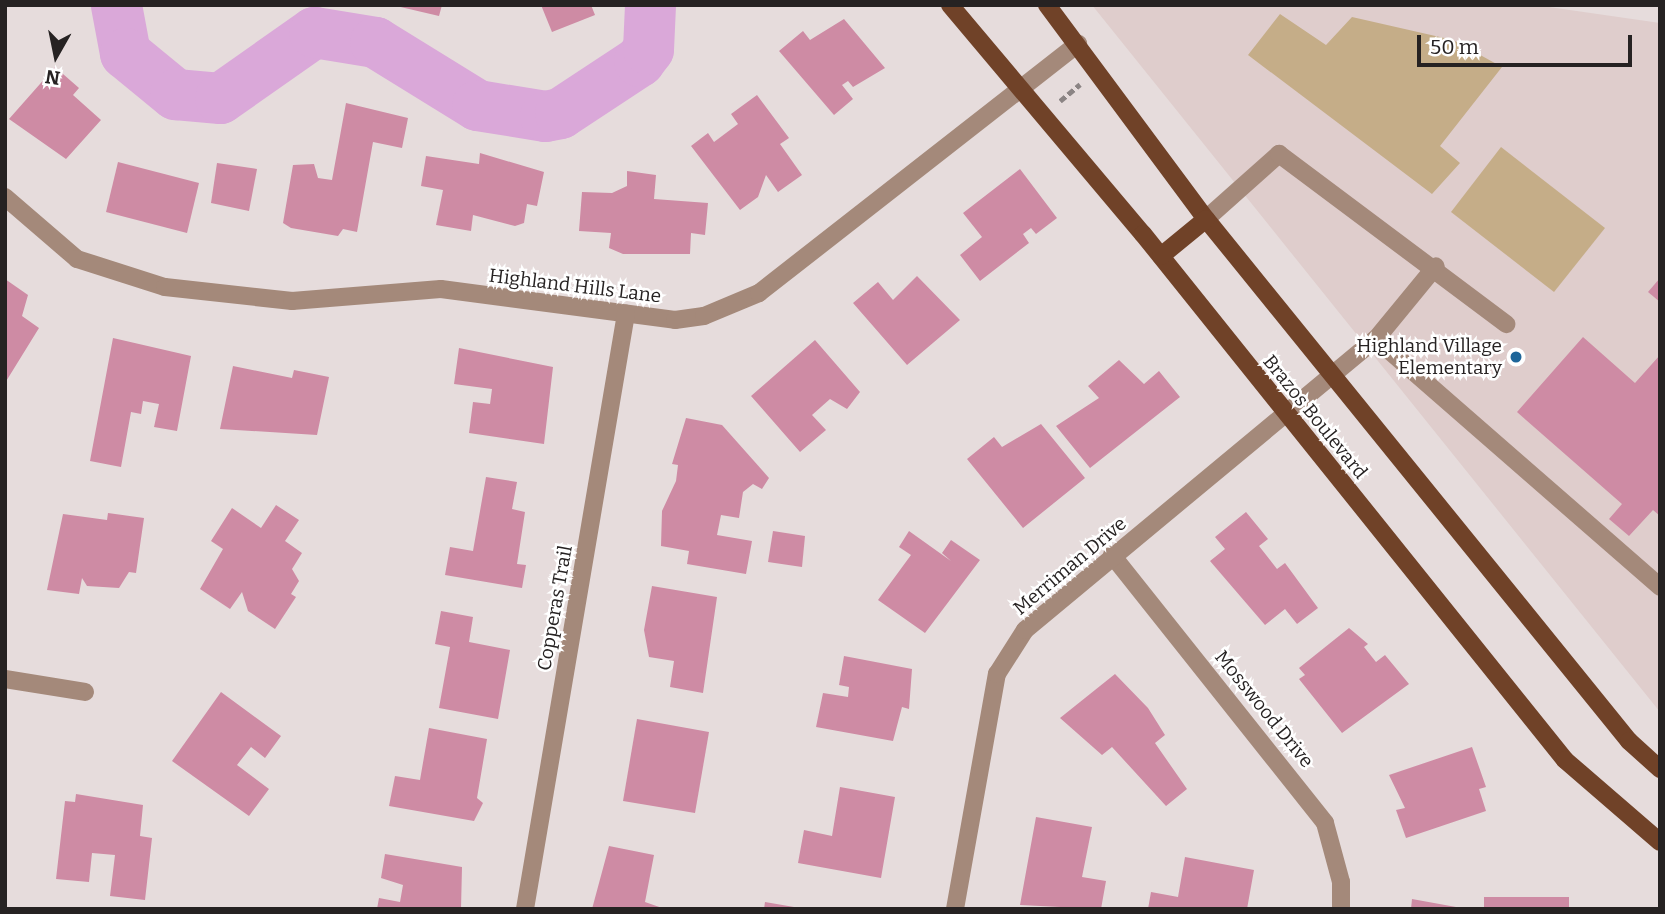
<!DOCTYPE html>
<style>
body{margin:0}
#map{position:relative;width:1665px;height:914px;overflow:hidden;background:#e6dcdc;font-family:Bitter,serif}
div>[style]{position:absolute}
.built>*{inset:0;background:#dfcdcc}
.green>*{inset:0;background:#c5ad88}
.river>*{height:51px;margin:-25.5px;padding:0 25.5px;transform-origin:25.5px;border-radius:25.5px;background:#daa8d9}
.building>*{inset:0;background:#ce8ba4}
.path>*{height:4.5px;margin-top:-2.25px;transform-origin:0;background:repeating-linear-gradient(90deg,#8b8484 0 7px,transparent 0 10.5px)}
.minor>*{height:18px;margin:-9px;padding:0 9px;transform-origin:9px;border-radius:9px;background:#a4897a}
.major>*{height:18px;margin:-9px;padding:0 9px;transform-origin:9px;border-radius:9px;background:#704228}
.dots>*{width:19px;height:19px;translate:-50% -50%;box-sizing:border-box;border:4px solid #fff;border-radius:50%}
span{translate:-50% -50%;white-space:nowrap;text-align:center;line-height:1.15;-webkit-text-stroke:5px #fff;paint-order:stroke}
.street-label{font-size:19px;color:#262222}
.poi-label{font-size:19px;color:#262222}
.right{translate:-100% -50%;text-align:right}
.frame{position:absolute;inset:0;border:7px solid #262222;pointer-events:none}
.north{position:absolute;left:21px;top:21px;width:70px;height:70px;-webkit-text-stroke:5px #fff;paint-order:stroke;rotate:189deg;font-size:19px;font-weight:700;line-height:28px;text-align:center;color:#262222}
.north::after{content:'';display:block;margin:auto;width:24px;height:32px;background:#262222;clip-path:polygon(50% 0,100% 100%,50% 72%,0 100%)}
.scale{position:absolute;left:1417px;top:35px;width:215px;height:32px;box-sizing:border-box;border:4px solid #262222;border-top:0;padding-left:9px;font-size:21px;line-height:24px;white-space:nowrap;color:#262222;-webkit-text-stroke:5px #fff;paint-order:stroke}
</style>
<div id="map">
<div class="built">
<i style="clip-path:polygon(1092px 5px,1535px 5px,1660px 23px,1660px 712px)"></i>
</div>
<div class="green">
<i style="clip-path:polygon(1280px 14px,1326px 45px,1352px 17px,1453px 40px,1502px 67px,1440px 146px,1460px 163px,1432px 194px,1248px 55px)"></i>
<i style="clip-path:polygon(1501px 147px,1605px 228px,1554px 292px,1451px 212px)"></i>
</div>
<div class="river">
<i style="left:116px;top:5px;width:49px;rotate:79.4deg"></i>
<i style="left:125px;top:53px;width:65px;rotate:39.4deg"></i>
<i style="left:175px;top:94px;width:45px;rotate:5.1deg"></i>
<i style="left:220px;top:98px;width:115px;rotate:-35.1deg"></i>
<i style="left:314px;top:32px;width:62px;rotate:9.3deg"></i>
<i style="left:375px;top:42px;width:120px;rotate:31.7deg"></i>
<i style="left:477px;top:105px;width:69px;rotate:9.2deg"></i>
<i style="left:545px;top:116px;width:15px;rotate:-11deg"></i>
<i style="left:560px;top:113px;width:95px;rotate:-33.4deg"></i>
<i style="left:639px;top:61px;width:15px;rotate:-53deg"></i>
<i style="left:648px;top:49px;width:44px;rotate:-87.4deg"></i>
</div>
<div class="building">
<i style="clip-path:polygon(392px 5px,442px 5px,439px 16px)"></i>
<i style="clip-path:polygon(541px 5px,591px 5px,595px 15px,552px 32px)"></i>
<i style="clip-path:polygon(844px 19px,885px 68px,853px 87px,848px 81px,842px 85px,853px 99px,834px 115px,779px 51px,803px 31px,810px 40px)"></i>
<i style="clip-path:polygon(55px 67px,79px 88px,73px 95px,101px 120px,66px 159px,9px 119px)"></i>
<i style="clip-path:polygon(757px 95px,789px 138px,780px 144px,802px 175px,778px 192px,766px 175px,758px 197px,740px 210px,691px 146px,708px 133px,714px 142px,738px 124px,731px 114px)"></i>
<i style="clip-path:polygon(346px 103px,408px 118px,402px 148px,373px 142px,357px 232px,343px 229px,338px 236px,291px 228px,283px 223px,293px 165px,314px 164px,318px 178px,332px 180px)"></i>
<i style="clip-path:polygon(480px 153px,544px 172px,537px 206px,527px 204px,524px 223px,515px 226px,473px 215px,471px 231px,436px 225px,443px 190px,421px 186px,426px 156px,479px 164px)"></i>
<i style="clip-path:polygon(118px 162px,199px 183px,187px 233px,106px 212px)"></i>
<i style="clip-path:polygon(217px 163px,257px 169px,249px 211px,211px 203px)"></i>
<i style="clip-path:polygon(1020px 169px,1057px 218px,1036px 234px,1031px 228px,1023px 234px,1029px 243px,980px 281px,960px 255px,982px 237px,963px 213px)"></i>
<i style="clip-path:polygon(627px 171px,656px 175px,654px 199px,708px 203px,705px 235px,691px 233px,690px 254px,623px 254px,609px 248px,611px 233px,579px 231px,582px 192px,612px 193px,627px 186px)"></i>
<i style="clip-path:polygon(917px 276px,960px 320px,907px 365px,853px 303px,878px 282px,893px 300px)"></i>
<i style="clip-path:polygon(1660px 278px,1660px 302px,1648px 292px)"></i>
<i style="clip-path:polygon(5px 279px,28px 295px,22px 316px,39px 328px,5px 383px)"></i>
<i style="clip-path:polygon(1583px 337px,1635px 383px,1660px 355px,1660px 516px,1653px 510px,1629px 536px,1609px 519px,1622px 504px,1517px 412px)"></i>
<i style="clip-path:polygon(113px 338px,191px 356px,177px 431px,154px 427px,159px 404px,143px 401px,141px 414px,131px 412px,121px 467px,90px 461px)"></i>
<i style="clip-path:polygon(815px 340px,860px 392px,847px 409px,830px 399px,812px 415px,826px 430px,800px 452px,751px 396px)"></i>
<i style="clip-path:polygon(459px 348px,553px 367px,544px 444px,469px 433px,473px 402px,490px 404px,492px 389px,454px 384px)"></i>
<i style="clip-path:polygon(1119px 360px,1144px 384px,1159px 371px,1180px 397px,1090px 468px,1056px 426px,1099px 398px,1088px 386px)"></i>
<i style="clip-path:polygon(233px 366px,292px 378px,294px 370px,329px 377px,317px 435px,220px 429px)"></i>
<i style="clip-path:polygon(686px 418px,722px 425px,769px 478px,762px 489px,753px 484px,743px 492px,739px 518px,721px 515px,717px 535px,752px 541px,746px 574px,687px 564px,689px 551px,661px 546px,662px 511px,676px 481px,678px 465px,672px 464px)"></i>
<i style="clip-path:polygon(1041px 424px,1085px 478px,1023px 528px,967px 459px,994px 437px,1002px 447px)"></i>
<i style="clip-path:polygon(486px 477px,517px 482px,512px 509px,525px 512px,517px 564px,526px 565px,522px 588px,445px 575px,450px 547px,473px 551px)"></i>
<i style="clip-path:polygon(276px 505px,299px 520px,285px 541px,302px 553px,292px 569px,299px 581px,291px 594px,296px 597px,275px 629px,248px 611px,242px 592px,230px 609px,200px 589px,223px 549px,211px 541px,232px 508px,261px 528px)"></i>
<i style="clip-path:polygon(1246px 512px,1268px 539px,1259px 546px,1277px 569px,1285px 563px,1318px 608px,1297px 624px,1285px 609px,1265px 625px,1210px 561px,1225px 549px,1215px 537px)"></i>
<i style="clip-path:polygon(108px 513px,144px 518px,136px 573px,129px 572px,119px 588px,87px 586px,82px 578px,79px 594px,47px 590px,63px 514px,107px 520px)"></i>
<i style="clip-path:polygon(773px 531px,805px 536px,802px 567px,768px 562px)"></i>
<i style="clip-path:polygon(909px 531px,951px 561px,942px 553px,951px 540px,980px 560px,925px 633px,878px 600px,911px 555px,899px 547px)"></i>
<i style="clip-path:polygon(652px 586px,717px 597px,703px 693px,670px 687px,674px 661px,649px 657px,644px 630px)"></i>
<i style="clip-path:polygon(441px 611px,473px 617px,469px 642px,510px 650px,498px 719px,439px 708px,450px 647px,435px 644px)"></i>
<i style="clip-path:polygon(1349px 628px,1368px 644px,1364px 647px,1376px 662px,1385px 655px,1409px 684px,1342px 733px,1299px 679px,1305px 675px,1299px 668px)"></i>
<i style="clip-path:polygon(844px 656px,912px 669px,909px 709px,902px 707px,893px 741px,816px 727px,823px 693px,848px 697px,849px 687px,839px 685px)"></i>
<i style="clip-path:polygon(1115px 674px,1148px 708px,1165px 735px,1155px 743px,1187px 789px,1166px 806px,1112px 747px,1102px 755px,1060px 718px)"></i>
<i style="clip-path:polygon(221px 692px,281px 736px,265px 758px,251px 747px,237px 765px,269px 789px,249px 816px,172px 761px)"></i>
<i style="clip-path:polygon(637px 719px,709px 732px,695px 813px,623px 801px)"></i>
<i style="clip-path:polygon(429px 728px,487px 739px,477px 798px,483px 803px,474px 821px,389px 806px,395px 776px,420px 780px)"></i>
<i style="clip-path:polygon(1472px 747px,1486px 787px,1479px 789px,1486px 811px,1406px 838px,1396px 810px,1405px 808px,1389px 775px)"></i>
<i style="clip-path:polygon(840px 787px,895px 797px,881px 878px,798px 863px,804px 830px,832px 836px)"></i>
<i style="clip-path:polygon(76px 794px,143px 805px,140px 836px,152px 838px,145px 900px,110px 896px,115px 855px,92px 853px,89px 882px,56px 879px,65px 801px,75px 802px)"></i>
<i style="clip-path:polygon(1036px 817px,1092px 827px,1082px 877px,1106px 881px,1101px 909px,1020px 905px)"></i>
<i style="clip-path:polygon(609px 846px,654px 855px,645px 902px,665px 909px,592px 909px)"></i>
<i style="clip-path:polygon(385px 854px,462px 867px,461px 909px,377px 909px,379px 898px,400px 902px,403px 885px,381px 878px)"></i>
<i style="clip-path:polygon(1185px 857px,1254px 870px,1247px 909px,1148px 909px,1151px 892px,1178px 897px)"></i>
<i style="clip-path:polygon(1484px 897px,1569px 897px,1569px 909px,1484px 909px)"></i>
<i style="clip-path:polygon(1412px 899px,1456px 907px,1456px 909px,1411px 909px)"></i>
<i style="clip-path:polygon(765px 902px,794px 907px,794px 909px,764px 909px)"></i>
</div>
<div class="path">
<i style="left:1060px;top:101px;width:26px;rotate:-40deg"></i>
</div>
<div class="minor">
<i style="left:5px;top:197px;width:95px;rotate:40.7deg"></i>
<i style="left:77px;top:259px;width:92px;rotate:17.7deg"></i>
<i style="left:165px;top:287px;width:128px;rotate:6.3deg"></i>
<i style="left:292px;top:301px;width:149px;rotate:-4.6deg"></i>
<i style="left:441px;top:289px;width:236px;rotate:7.5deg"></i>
<i style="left:675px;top:320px;width:29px;rotate:-8deg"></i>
<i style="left:704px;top:316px;width:60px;rotate:-22.7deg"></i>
<i style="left:759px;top:293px;width:405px;rotate:-38deg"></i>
<i style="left:1206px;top:219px;width:98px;rotate:-41.7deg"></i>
<i style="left:1279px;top:154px;width:284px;rotate:36.8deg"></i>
<i style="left:1376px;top:339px;width:377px;rotate:41.1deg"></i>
<i style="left:1112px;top:555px;width:342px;rotate:51.5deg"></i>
<i style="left:1325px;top:823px;width:61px;rotate:74.8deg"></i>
<i style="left:1341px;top:882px;width:27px;rotate:90deg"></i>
<i style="left:5px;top:679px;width:81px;rotate:9.2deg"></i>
<i style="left:525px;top:909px;width:604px;rotate:-80.37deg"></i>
<i style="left:955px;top:909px;width:239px;rotate:-79.9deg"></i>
<i style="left:997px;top:674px;width:52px;rotate:-57.5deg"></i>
<i style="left:1025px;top:630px;width:456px;rotate:-39.7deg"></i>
<i style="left:1376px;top:339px;width:94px;rotate:-50.6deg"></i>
</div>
<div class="major">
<i style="left:950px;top:5px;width:299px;rotate:49.9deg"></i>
<i style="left:1143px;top:234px;width:674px;rotate:51.26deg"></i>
<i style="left:1565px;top:760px;width:125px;rotate:40.8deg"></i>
<i style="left:1047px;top:5px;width:267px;rotate:53.4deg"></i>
<i style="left:1206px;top:219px;width:672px;rotate:50.98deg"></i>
<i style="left:1629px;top:741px;width:42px;rotate:42.1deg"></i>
<i style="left:1161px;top:256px;width:58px;rotate:-39.4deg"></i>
</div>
<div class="dots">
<i style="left:1516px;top:357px;background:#1d6599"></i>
</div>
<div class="street-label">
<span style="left:575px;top:286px;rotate:7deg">Highland Hills Lane</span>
<span style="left:1315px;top:417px;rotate:51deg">Brazos Boulevard</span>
<span style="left:1070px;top:566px;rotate:-40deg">Merriman Drive</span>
<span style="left:555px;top:608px;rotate:-80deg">Copperas Trail</span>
<span style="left:1264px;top:709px;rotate:51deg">Mosswood Drive</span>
</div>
<div class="poi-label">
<span class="right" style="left:1502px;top:357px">Highland Village<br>Elementary</span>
</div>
<div class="frame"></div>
<div class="north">N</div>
<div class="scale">50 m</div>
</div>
